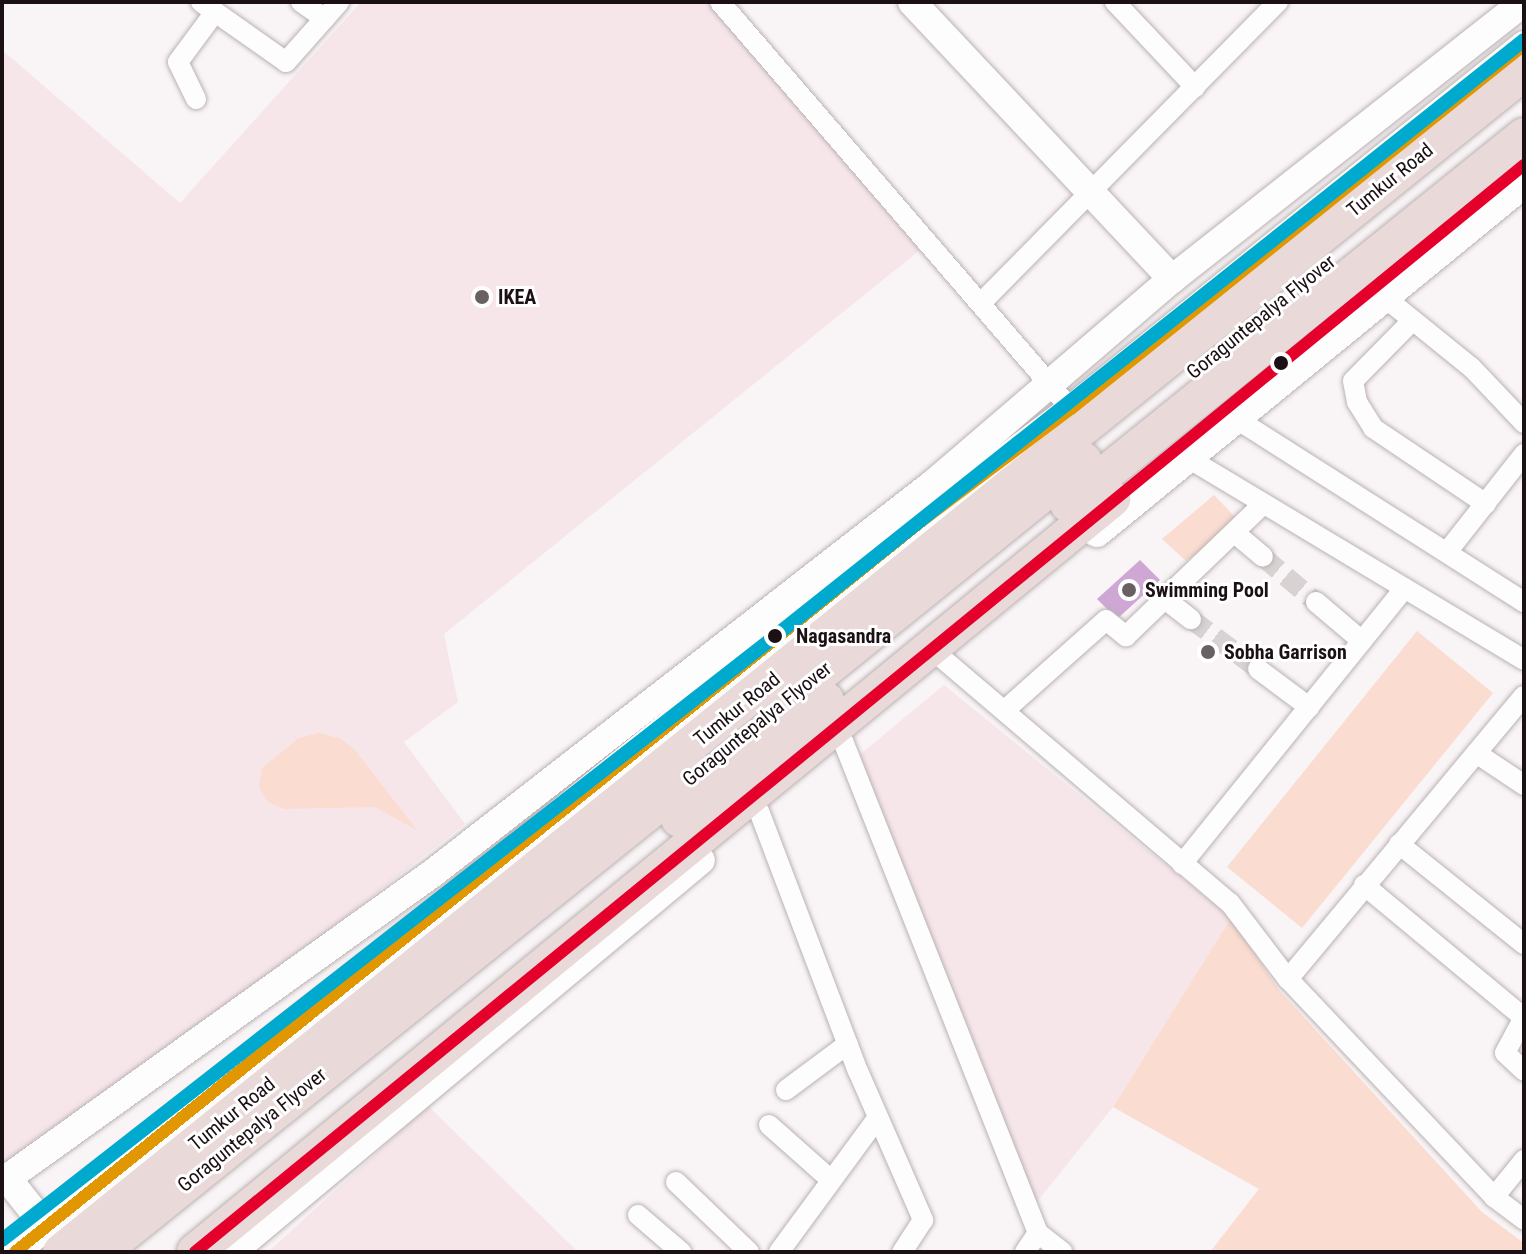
<!DOCTYPE html>
<style>
body{margin:0}
#map{position:relative;width:1526px;height:1254px;overflow:hidden;background:#f9f4f5;font-family:"Roboto Condensed",sans-serif}
div>[style]{position:absolute}
.built>*{inset:0;background:#f6e6e9}
.green>*{inset:0;background:#fadcd0}
.water>*{inset:0;background:#cea7d5}
.street-tunnel>*{height:20px;margin-top:-10px;transform-origin:0;background:repeating-linear-gradient(90deg,#d8d2d3 0 20px,transparent 0 30px)}
.roads{filter:drop-shadow(0 0 2px #bab2b4) drop-shadow(0 0 2px #bab2b4)}
.street>*{height:20px;margin:-10px;padding:0 10px;transform-origin:10px;border-radius:10px;background:#fefdfe}
.secondary>*{height:28px;margin:-14px;padding:0 14px;transform-origin:14px;border-radius:14px;background:#fefdfe}
.highway>*{height:36px;margin:-18px;padding:0 18px;transform-origin:18px;border-radius:18px;background:#e9d9d8}
.bus-1>*{height:12px;margin:-6px;padding:0 6px;transform-origin:6px;border-radius:6px;background:#e19702}
.bus-2>*{height:12px;margin:-6px;padding:0 6px;transform-origin:6px;border-radius:6px;background:#e4002b}
.metro-1>*{height:14px;margin:-7px;padding:0 7px;transform-origin:7px;border-radius:7px;background:#00a9ce}
.dots>*{width:22px;height:22px;translate:-50% -50%;box-sizing:border-box;border:4px solid #fff;border-radius:50%}
span{translate:-50% -50%;white-space:nowrap;text-align:center;line-height:1.15;-webkit-text-stroke:6px #fff;paint-order:stroke}
.street-label{font-size:20px;color:#1b1013}
.poi-label{font-size:20px;color:#1b1013;font-weight:700}
.left{translate:0 -50%;text-align:left}
.stop-label{font-size:20px;color:#1b1013;font-weight:700}
.frame{position:absolute;inset:0;border:4px solid #1b1013;pointer-events:none}
</style>
<div id="map">
<div class="built">
<i style="clip-path:polygon(361px 2px,709px 2px,920px 250px,444px 634px,458px 702px,404px 742px,465px 824px,2px 1185px,2px 50px,180px 203px)"></i>
<i style="clip-path:polygon(944px 685px,1231px 918px,1113px 1107px,1036px 1203px,857px 757px)"></i>
<i style="clip-path:polygon(428px 1106px,578px 1252px,268px 1252px)"></i>
</div>
<div class="green">
<i style="clip-path:polygon(1214px 495px,1240px 522px,1186px 561px,1162px 539px)"></i>
<i style="clip-path:polygon(1417px 631px,1493px 693px,1302px 928px,1227px 867px)"></i>
<i style="clip-path:polygon(319px 733px,339px 738px,354px 749px,417px 830px,375px 807px,284px 809px,268px 802px,259px 787px,262px 768px,299px 738px)"></i>
<i style="clip-path:polygon(1231px 918px,1279px 990px,1482px 1212px,1524px 1243px,1524px 1252px,1210px 1252px,1259px 1189px,1113px 1107px)"></i>
</div>
<div class="water">
<i style="clip-path:polygon(1140px 560px,1160px 580px,1117px 619px,1097px 599px)"></i>
</div>
<div class="street-tunnel">
<i style="left:1263px;top:557px;width:70px;rotate:40.3deg"></i>
<i style="left:1191px;top:619px;width:84px;rotate:36.7deg"></i>
</div>
<div class="roads">
<div class="street">
<i style="left:201px;top:2px;width:104px;rotate:35.2deg"></i>
<i style="left:286px;top:62px;width:80px;rotate:-48.5deg"></i>
<i style="left:301px;top:2px;width:29px;rotate:35deg"></i>
<i style="left:720px;top:2px;width:537px;rotate:49.23deg"></i>
<i style="left:1115px;top:2px;width:117px;rotate:46.7deg"></i>
<i style="left:196px;top:99px;width:41px;rotate:-115.9deg"></i>
<i style="left:178px;top:62px;width:62px;rotate:-53.5deg"></i>
<i style="left:1383px;top:296px;width:114px;rotate:39deg"></i>
<i style="left:1472px;top:368px;width:76px;rotate:46.6deg"></i>
<i style="left:981px;top:303px;width:423px;rotate:-45.4deg"></i>
<i style="left:1410px;top:323px;width:81px;rotate:134.5deg"></i>
<i style="left:1353px;top:381px;width:21px;rotate:79deg"></i>
<i style="left:1357px;top:402px;width:31px;rotate:58deg"></i>
<i style="left:1373px;top:428px;width:136px;rotate:33.9deg"></i>
<i style="left:1235px;top:418px;width:343px;rotate:32.5deg"></i>
<i style="left:1188px;top:458px;width:392px;rotate:31deg"></i>
<i style="left:1236px;top:534px;width:35px;rotate:40deg"></i>
<i style="left:1447px;top:552px;width:125px;rotate:-51.8deg"></i>
<i style="left:1165px;top:599px;width:33px;rotate:38deg"></i>
<i style="left:1316px;top:602px;width:60px;rotate:40.3deg"></i>
<i style="left:943px;top:659px;width:377px;rotate:40.4deg"></i>
<i style="left:1230px;top:903px;width:96px;rotate:52.7deg"></i>
<i style="left:1288px;top:979px;width:300px;rotate:46.6deg"></i>
<i style="left:1494px;top:1197px;width:38px;rotate:37deg"></i>
<i style="left:1258px;top:669px;width:64px;rotate:36.7deg"></i>
<i style="left:1005px;top:710px;width:135px;rotate:-41.7deg"></i>
<i style="left:1106px;top:620px;width:26px;rotate:39deg"></i>
<i style="left:1126px;top:636px;width:190px;rotate:-43.9deg"></i>
<i style="left:843px;top:741px;width:529px;rotate:68.38deg"></i>
<i style="left:1476px;top:753px;width:58px;rotate:33.7deg"></i>
<i style="left:759px;top:811px;width:278px;rotate:69.2deg"></i>
<i style="left:858px;top:1071px;width:163px;rotate:66.4deg"></i>
<i style="left:923px;top:1220px;width:38px;rotate:123deg"></i>
<i style="left:1399px;top:844px;width:160px;rotate:38.7deg"></i>
<i style="left:1182px;top:864px;width:353px;rotate:-51.1deg"></i>
<i style="left:1364px;top:885px;width:208px;rotate:39.7deg"></i>
<i style="left:1288px;top:979px;width:368px;rotate:-50.2deg"></i>
<i style="left:1522px;top:1021px;width:36px;rotate:118deg"></i>
<i style="left:1505px;top:1053px;width:26px;rotate:43deg"></i>
<i style="left:786px;top:1090px;width:77px;rotate:-36.6deg"></i>
<i style="left:769px;top:1125px;width:81px;rotate:41.5deg"></i>
<i style="left:676px;top:1182px;width:101px;rotate:43.8deg"></i>
<i style="left:1494px;top:1197px;width:48px;rotate:-51deg"></i>
<i style="left:638px;top:1215px;width:57px;rotate:40.7deg"></i>
<i style="left:779px;top:1252px;width:167px;rotate:-53.7deg"></i>
<i style="left:1025px;top:1252px;width:23px;rotate:-56deg"></i>
<i style="left:1038px;top:1233px;width:31px;rotate:38deg"></i>
</div>
<div class="secondary">
<i style="left:912px;top:2px;width:380px;rotate:46.8deg"></i>
<i style="left:1097px;top:533px;width:551px;rotate:-39.26deg"></i>
<i style="left:7px;top:1178px;width:61px;rotate:51.6deg"></i>
<i style="left:2px;top:1182px;width:530px;rotate:-35.64deg"></i>
<i style="left:433px;top:873px;width:635px;rotate:-37.9deg"></i>
<i style="left:934px;top:483px;width:313px;rotate:-40.6deg"></i>
<i style="left:1172px;top:279px;width:448px;rotate:-38.2deg"></i>
<i style="left:15px;top:1252px;width:1166px;rotate:-38.87deg"></i>
<i style="left:923px;top:520px;width:185px;rotate:-36.9deg"></i>
<i style="left:1071px;top:409px;width:581px;rotate:-38.78deg"></i>
<i style="left:232px;top:1252px;width:611px;rotate:-39.89deg"></i>
</div>
<div class="highway">
<i style="left:1068px;top:504px;width:586px;rotate:-38.9deg"></i>
<i style="left:779px;top:707px;width:392px;rotate:-39deg"></i>
<i style="left:679px;top:819px;width:189px;rotate:-39deg"></i>
<i style="left:61px;top:1252px;width:1880px;rotate:-38.89deg"></i>
<i style="left:101px;top:1252px;width:766px;rotate:-38.8deg"></i>
<i style="left:195px;top:1252px;width:1187px;rotate:-39.39deg"></i>
</div>
</div>
<div class="bus-1">
<i style="left:15px;top:1252px;width:1166px;rotate:-38.87deg"></i>
<i style="left:923px;top:520px;width:185px;rotate:-36.9deg"></i>
<i style="left:1071px;top:409px;width:581px;rotate:-38.78deg"></i>
</div>
<div class="bus-2">
<i style="left:195px;top:1252px;width:1717px;rotate:-39.28deg"></i>
</div>
<div class="metro-1">
<i style="left:2px;top:1240px;width:980px;rotate:-37.99deg"></i>
<i style="left:774px;top:637px;width:959px;rotate:-38.52deg"></i>
</div>
<div class="dots">
<i style="left:482px;top:297px;background:#696062"></i>
<i style="left:1281px;top:363px;background:#1b1013"></i>
<i style="left:1129px;top:590px;background:#696062"></i>
<i style="left:775px;top:636px;background:#1b1013"></i>
<i style="left:1208px;top:652px;background:#696062"></i>
</div>
<div class="street-label">
<span style="left:1390px;top:180px;rotate:-39deg">Tumkur Road</span>
<span style="left:1261px;top:317px;rotate:-39deg">Goraguntepalya Flyover</span>
<span style="left:737px;top:709px;rotate:-39deg">Tumkur Road</span>
<span style="left:757px;top:724px;rotate:-39deg">Goraguntepalya Flyover</span>
<span style="left:232px;top:1114px;rotate:-39deg">Tumkur Road</span>
<span style="left:252px;top:1130px;rotate:-39deg">Goraguntepalya Flyover</span>
</div>
<div class="poi-label">
<span class="left" style="left:498px;top:297px">IKEA</span>
<span class="left" style="left:1145px;top:590px">Swimming Pool</span>
<span class="left" style="left:1224px;top:652px">Sobha Garrison</span>
</div>
<div class="stop-label">
<span class="left" style="left:796px;top:636px">Nagasandra</span>
</div>
<div class="frame"></div>
</div>
